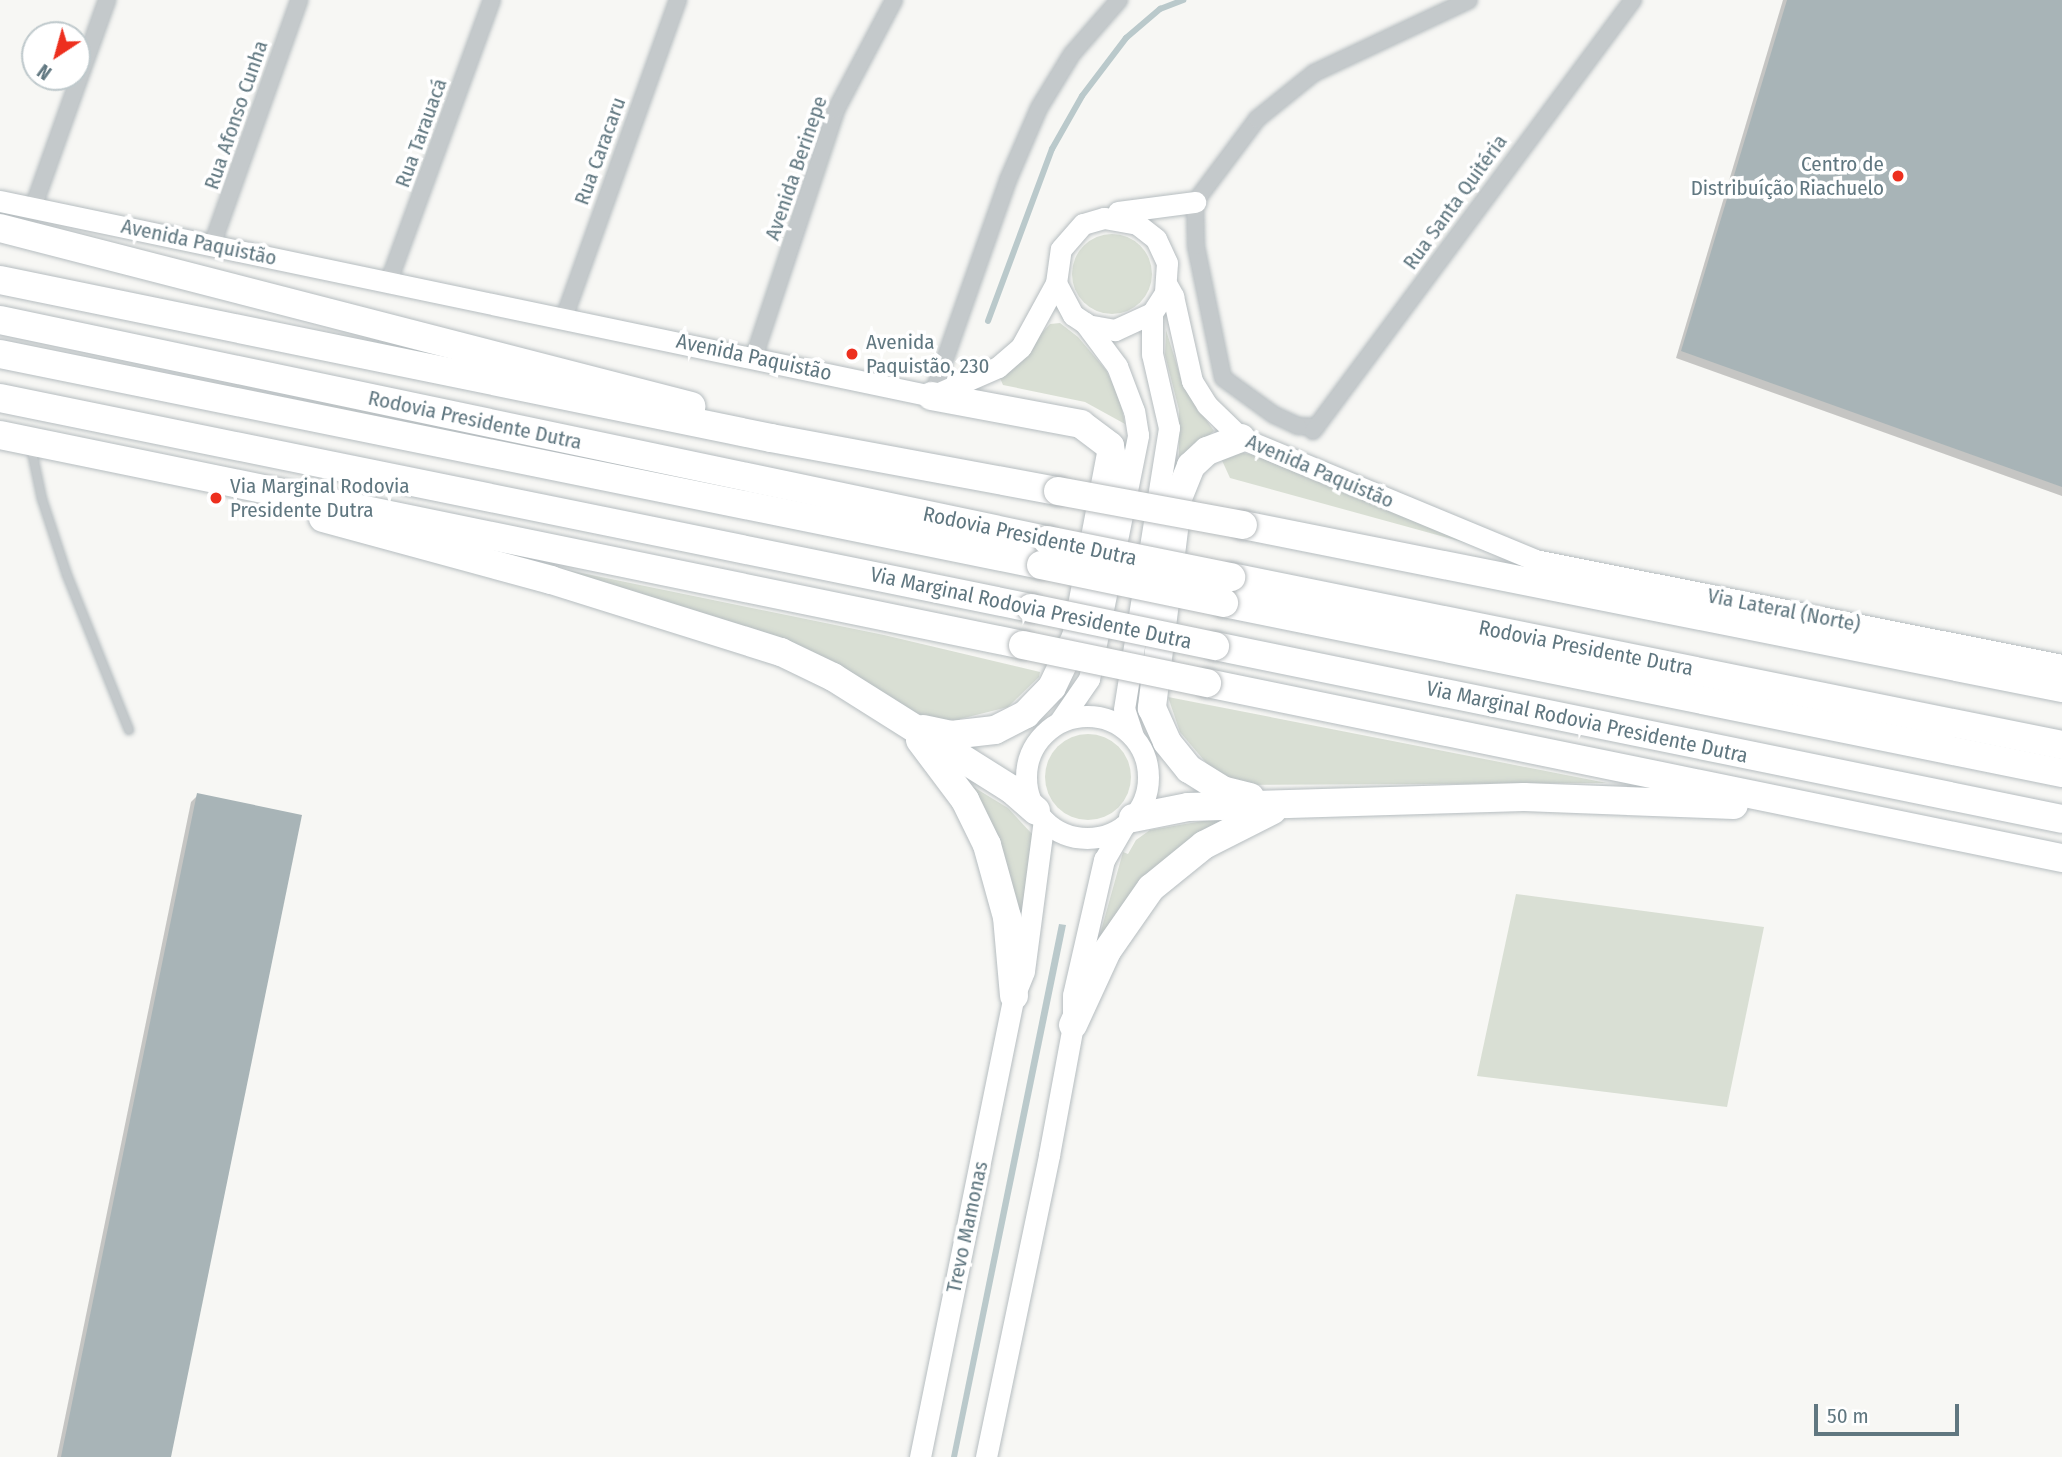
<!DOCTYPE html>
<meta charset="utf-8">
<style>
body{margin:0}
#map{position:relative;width:2062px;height:1457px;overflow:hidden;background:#f7f7f4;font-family:"Fira Sans Condensed",sans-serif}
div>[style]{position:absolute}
.green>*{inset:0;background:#d9dfd4}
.round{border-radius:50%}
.water>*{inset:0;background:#bac9cb}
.shadow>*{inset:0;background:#0003}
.stream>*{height:6px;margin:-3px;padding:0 3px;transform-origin:3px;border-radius:3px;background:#bac9cb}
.building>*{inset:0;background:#a8b4b7}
.roads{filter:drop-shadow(0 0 2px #b6bdc0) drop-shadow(0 0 2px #b6bdc0)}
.lane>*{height:8px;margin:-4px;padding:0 4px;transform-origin:4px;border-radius:4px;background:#c4c9cb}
.street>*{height:16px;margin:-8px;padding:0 8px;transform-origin:8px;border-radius:8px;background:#c4c9cb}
.secondary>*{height:21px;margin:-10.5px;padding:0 10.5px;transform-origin:10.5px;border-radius:10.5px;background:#fff}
.secondary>.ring{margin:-10.5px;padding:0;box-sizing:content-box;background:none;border:21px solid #fff;border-radius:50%}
.highway>*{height:28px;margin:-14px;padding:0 14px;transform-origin:14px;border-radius:14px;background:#fff}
.bridges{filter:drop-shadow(0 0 2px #b6bbbd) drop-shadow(0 0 2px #b6bbbd)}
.highway-bridge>*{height:28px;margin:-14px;padding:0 14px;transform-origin:14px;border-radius:14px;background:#fff}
.dots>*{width:19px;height:19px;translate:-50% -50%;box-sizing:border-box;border:4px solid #fff;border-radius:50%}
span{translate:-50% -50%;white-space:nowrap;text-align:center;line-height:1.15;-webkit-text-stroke:7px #fff;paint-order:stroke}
.street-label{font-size:21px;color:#607780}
.poi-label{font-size:21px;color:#607780}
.right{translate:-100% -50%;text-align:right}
.left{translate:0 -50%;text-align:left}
.north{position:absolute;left:21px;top:21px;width:70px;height:70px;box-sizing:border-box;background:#fff;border:2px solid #bfc9cc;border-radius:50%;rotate:216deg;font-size:19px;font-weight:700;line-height:28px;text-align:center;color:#607780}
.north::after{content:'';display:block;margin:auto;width:24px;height:32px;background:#ed2f1e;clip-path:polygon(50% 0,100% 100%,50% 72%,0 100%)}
.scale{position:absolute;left:1814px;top:1404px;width:145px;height:32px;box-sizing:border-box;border:4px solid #607780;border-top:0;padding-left:9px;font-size:21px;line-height:24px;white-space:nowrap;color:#607780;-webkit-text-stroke:5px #fff;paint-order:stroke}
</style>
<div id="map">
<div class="green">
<i class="round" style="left:1072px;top:234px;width:80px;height:80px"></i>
<i style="clip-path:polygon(1060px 323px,1078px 337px,1106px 370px,1120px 399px,1125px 424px,1085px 402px,1003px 385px,1000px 378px,1050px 324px)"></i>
<i style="clip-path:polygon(1166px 330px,1184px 388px,1214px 431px,1179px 462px,1179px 410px,1165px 355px)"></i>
<i style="clip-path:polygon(1239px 452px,1259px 456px,1470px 544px,1230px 478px,1220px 456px)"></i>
<i style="clip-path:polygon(533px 563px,884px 635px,1040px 672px,1039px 677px,1008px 707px,960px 719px,960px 727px,930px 720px)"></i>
<i style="clip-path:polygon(1168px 697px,1607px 783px,1238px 785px,1208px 765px,1180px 732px)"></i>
<i class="round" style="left:1045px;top:734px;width:86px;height:86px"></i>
<i style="clip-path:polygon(962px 780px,1008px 808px,1033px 835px,1021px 918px)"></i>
<i style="clip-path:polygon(1209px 820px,1222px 821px,1102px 940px,1099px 938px,1123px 852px,1128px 854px,1136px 840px,1150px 830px)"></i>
<i style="clip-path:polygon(1516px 894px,1764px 927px,1727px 1107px,1477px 1076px)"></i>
</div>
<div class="water">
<i style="clip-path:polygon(1059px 924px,1066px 925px,957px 1457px,951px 1457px)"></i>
</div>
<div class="shadow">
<i style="clip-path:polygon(1783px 0,2062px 0,2062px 496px,1676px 358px)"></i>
<i style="clip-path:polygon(198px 795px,169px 1457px,57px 1457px,191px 802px)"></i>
</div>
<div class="stream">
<i style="left:988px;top:321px;width:184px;rotate:-69.6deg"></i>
<i style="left:1052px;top:149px;width:61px;rotate:-60.5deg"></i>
<i style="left:1082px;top:96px;width:73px;rotate:-52.8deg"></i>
<i style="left:1126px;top:38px;width:45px;rotate:-40.5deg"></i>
<i style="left:1160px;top:9px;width:25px;rotate:-21deg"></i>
</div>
<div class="building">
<i style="clip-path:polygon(1787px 0,2062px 0,2062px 487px,1681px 351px)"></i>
<i style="clip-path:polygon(197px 793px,302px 815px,171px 1457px,61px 1457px)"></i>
</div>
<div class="roads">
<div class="lane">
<i style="left:31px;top:447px;width:53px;rotate:78.1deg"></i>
<i style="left:42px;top:499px;width:80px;rotate:71.8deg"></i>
<i style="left:67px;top:575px;width:167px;rotate:68.2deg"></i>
</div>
<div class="street">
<i style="left:33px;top:208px;width:221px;rotate:-70.4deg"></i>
<i style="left:212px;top:245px;width:260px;rotate:-70.4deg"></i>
<i style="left:389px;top:281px;width:299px;rotate:-69.9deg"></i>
<i style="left:564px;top:318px;width:338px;rotate:-70.3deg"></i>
<i style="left:754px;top:357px;width:260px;rotate:-71.6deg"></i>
<i style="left:836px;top:110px;width:124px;rotate:-62.2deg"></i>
<i style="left:932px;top:396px;width:229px;rotate:-70.6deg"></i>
<i style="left:1008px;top:180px;width:78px;rotate:-66.7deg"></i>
<i style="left:1039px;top:108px;width:63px;rotate:-58.6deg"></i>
<i style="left:1072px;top:54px;width:72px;rotate:-49deg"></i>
<i style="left:1316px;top:427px;width:18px;rotate:-177deg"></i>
<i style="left:1298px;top:426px;width:26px;rotate:-155deg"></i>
<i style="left:1274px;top:415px;width:63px;rotate:-144deg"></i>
<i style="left:1223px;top:378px;width:135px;rotate:-101.6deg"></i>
<i style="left:1196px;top:246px;width:44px;rotate:-91.3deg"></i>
<i style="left:1195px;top:202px;width:104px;rotate:-53.2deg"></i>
<i style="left:1257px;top:119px;width:73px;rotate:-38.9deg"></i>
<i style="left:1314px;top:73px;width:171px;rotate:-25.2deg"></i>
<i style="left:1313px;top:431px;width:537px;rotate:-53.41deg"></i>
</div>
<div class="secondary">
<i style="left:0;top:201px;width:952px;rotate:11.82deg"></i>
<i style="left:932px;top:396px;width:72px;rotate:-23.7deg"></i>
<i style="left:998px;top:367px;width:30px;rotate:-41deg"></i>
<i style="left:1021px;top:347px;width:73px;rotate:-61.3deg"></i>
<i style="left:1056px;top:283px;width:34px;rotate:-82deg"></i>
<i style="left:1061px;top:249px;width:33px;rotate:-49deg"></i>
<i style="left:1083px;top:224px;width:22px;rotate:-16deg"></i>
<i style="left:1104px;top:218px;width:34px;rotate:10deg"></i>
<i style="left:1137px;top:224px;width:24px;rotate:38deg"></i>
<i style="left:1156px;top:239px;width:26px;rotate:65deg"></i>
<i style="left:1167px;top:263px;width:30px;rotate:94deg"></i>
<i style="left:1165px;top:293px;width:24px;rotate:123deg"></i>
<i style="left:1152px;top:313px;width:41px;rotate:155.3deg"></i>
<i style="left:1115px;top:330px;width:27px;rotate:-170deg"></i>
<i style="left:1088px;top:325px;width:18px;rotate:-146deg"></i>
<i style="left:1073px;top:315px;width:36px;rotate:-118deg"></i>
<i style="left:1118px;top:212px;width:78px;rotate:-7.4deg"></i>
<i style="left:1167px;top:285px;width:13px;rotate:61deg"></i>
<i style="left:1173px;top:296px;width:87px;rotate:77.4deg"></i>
<i style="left:1192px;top:381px;width:28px;rotate:58deg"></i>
<i style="left:1207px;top:405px;width:47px;rotate:44.1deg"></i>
<i style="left:1241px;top:438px;width:318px;rotate:22.5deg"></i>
<i style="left:1535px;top:560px;width:537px;rotate:11.27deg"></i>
<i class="ring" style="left:1026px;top:716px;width:101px;height:101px"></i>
<i style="left:1060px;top:721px;width:51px;rotate:-55.4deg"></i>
<i style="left:1089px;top:679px;width:249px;rotate:-78.6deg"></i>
<i style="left:1138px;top:435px;width:24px;rotate:-99deg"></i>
<i style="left:1134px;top:411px;width:48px;rotate:-110.7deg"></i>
<i style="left:1117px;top:366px;width:54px;rotate:-126.7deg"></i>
<i style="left:1133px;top:736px;width:28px;rotate:-108deg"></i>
<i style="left:1124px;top:709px;width:285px;rotate:-80.9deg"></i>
<i style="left:1169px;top:428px;width:76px;rotate:-102.9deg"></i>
<i style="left:1152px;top:354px;width:41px;rotate:-90deg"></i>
<i style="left:920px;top:1457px;width:470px;rotate:-78.5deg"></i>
<i style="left:1014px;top:996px;width:27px;rotate:-68deg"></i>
<i style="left:1024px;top:971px;width:152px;rotate:-82.5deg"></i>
<i style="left:986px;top:1457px;width:309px;rotate:-78.2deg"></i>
<i style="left:1049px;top:1155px;width:132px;rotate:-79.5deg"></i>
<i style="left:1073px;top:1025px;width:30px;rotate:-90deg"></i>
<i style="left:1073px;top:995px;width:139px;rotate:-77.1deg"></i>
<i style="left:1104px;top:860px;width:39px;rotate:-60deg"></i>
</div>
<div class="highway">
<i style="left:0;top:228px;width:714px;rotate:14.45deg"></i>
<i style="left:0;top:280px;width:787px;rotate:11.58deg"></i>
<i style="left:771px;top:438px;width:292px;rotate:10.5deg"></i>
<i style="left:0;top:320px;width:1070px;rotate:11.87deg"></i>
<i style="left:0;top:354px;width:1062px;rotate:11.46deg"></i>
<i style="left:0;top:398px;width:1052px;rotate:11.51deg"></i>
<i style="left:0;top:435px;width:1044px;rotate:11.6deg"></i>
<i style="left:1241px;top:438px;width:36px;rotate:159deg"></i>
<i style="left:1207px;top:451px;width:22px;rotate:137deg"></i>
<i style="left:1191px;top:466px;width:35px;rotate:112deg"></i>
<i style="left:1178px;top:498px;width:212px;rotate:97.1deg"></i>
<i style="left:1152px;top:708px;width:37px;rotate:66deg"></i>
<i style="left:1167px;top:742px;width:35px;rotate:51deg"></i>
<i style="left:1189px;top:769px;width:39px;rotate:32deg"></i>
<i style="left:1222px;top:790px;width:29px;rotate:14deg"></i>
<i style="left:323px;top:518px;width:236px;rotate:15.2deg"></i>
<i style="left:551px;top:580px;width:241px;rotate:17.4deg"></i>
<i style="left:781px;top:652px;width:58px;rotate:25.7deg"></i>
<i style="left:833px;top:677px;width:210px;rotate:32.2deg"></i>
<i style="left:1011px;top:789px;width:33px;rotate:41deg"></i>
<i style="left:1243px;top:525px;width:835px;rotate:11.26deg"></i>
<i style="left:1231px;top:577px;width:848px;rotate:11.43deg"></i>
<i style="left:1224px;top:603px;width:855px;rotate:11.47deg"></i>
<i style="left:1215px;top:646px;width:864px;rotate:11.54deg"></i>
<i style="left:1207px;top:683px;width:873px;rotate:11.57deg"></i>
<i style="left:923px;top:729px;width:29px;rotate:12deg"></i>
<i style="left:951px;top:735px;width:44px;rotate:-6.5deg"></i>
<i style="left:995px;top:730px;width:35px;rotate:-27deg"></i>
<i style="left:1026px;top:714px;width:37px;rotate:-46deg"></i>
<i style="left:1052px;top:687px;width:55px;rotate:-64.4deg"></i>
<i style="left:1076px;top:637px;width:187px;rotate:-79.2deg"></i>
<i style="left:1111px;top:453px;width:7px;rotate:-98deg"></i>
<i style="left:1110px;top:446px;width:36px;rotate:-143deg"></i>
<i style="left:1081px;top:424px;width:152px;rotate:-169.4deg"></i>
<i style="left:920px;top:740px;width:75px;rotate:53.1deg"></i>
<i style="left:965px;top:800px;width:50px;rotate:63.9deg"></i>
<i style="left:987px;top:845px;width:75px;rotate:74.5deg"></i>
<i style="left:1007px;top:917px;width:79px;rotate:84.9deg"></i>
<i style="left:1133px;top:818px;width:56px;rotate:-11.3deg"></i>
<i style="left:1188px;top:807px;width:336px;rotate:-1.7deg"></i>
<i style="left:1524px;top:797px;width:210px;rotate:2.2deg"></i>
<i style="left:1073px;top:1025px;width:81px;rotate:-65.3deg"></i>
<i style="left:1107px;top:951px;width:77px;rotate:-55.1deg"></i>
<i style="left:1151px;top:888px;width:68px;rotate:-39.1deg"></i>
<i style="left:1204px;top:845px;width:77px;rotate:-26.9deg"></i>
</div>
</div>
<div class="bridges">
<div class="highway-bridge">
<i style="left:1058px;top:491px;width:188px;rotate:10.4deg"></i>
<i style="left:1047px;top:540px;width:188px;rotate:11.4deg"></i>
<i style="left:1041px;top:565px;width:187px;rotate:11.7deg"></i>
<i style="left:1031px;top:608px;width:188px;rotate:11.7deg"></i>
<i style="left:1023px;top:645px;width:188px;rotate:11.7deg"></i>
</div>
</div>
<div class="dots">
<i style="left:1898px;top:176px;background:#ed2f1e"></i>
<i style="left:852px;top:354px;background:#ed2f1e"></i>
<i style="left:216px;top:498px;background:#ed2f1e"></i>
</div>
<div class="street-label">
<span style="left:236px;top:115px;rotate:-71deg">Rua Afonso Cunha</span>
<span style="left:421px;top:133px;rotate:-70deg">Rua Tarauacá</span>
<span style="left:600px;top:151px;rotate:-70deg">Rua Caracaru</span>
<span style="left:796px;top:168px;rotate:-71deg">Avenida Berinepe</span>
<span style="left:1455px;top:202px;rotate:-54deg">Rua Santa Quitéria</span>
<span style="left:199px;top:242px;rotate:12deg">Avenida Paquistão</span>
<span style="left:754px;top:357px;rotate:12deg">Avenida Paquistão</span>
<span style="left:475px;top:420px;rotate:12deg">Rodovia Presidente Dutra</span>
<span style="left:1320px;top:471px;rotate:23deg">Avenida Paquistão</span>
<span style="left:1030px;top:536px;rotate:12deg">Rodovia Presidente Dutra</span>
<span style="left:1031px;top:608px;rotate:12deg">Via Marginal Rodovia Presidente Dutra</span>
<span style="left:1784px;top:610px;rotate:11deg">Via Lateral (Norte)</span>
<span style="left:1586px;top:648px;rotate:11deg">Rodovia Presidente Dutra</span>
<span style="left:1587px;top:722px;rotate:12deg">Via Marginal Rodovia Presidente Dutra</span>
<span style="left:967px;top:1227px;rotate:-78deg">Trevo Mamonas</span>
</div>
<div class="poi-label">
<span class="right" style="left:1884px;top:176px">Centro de<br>Distribuíção Riachuelo</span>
<span class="left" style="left:866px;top:354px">Avenida<br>Paquistão, 230</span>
<span class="left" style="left:230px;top:498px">Via Marginal Rodovia<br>Presidente Dutra</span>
</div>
<div class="north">N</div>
<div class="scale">50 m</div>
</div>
